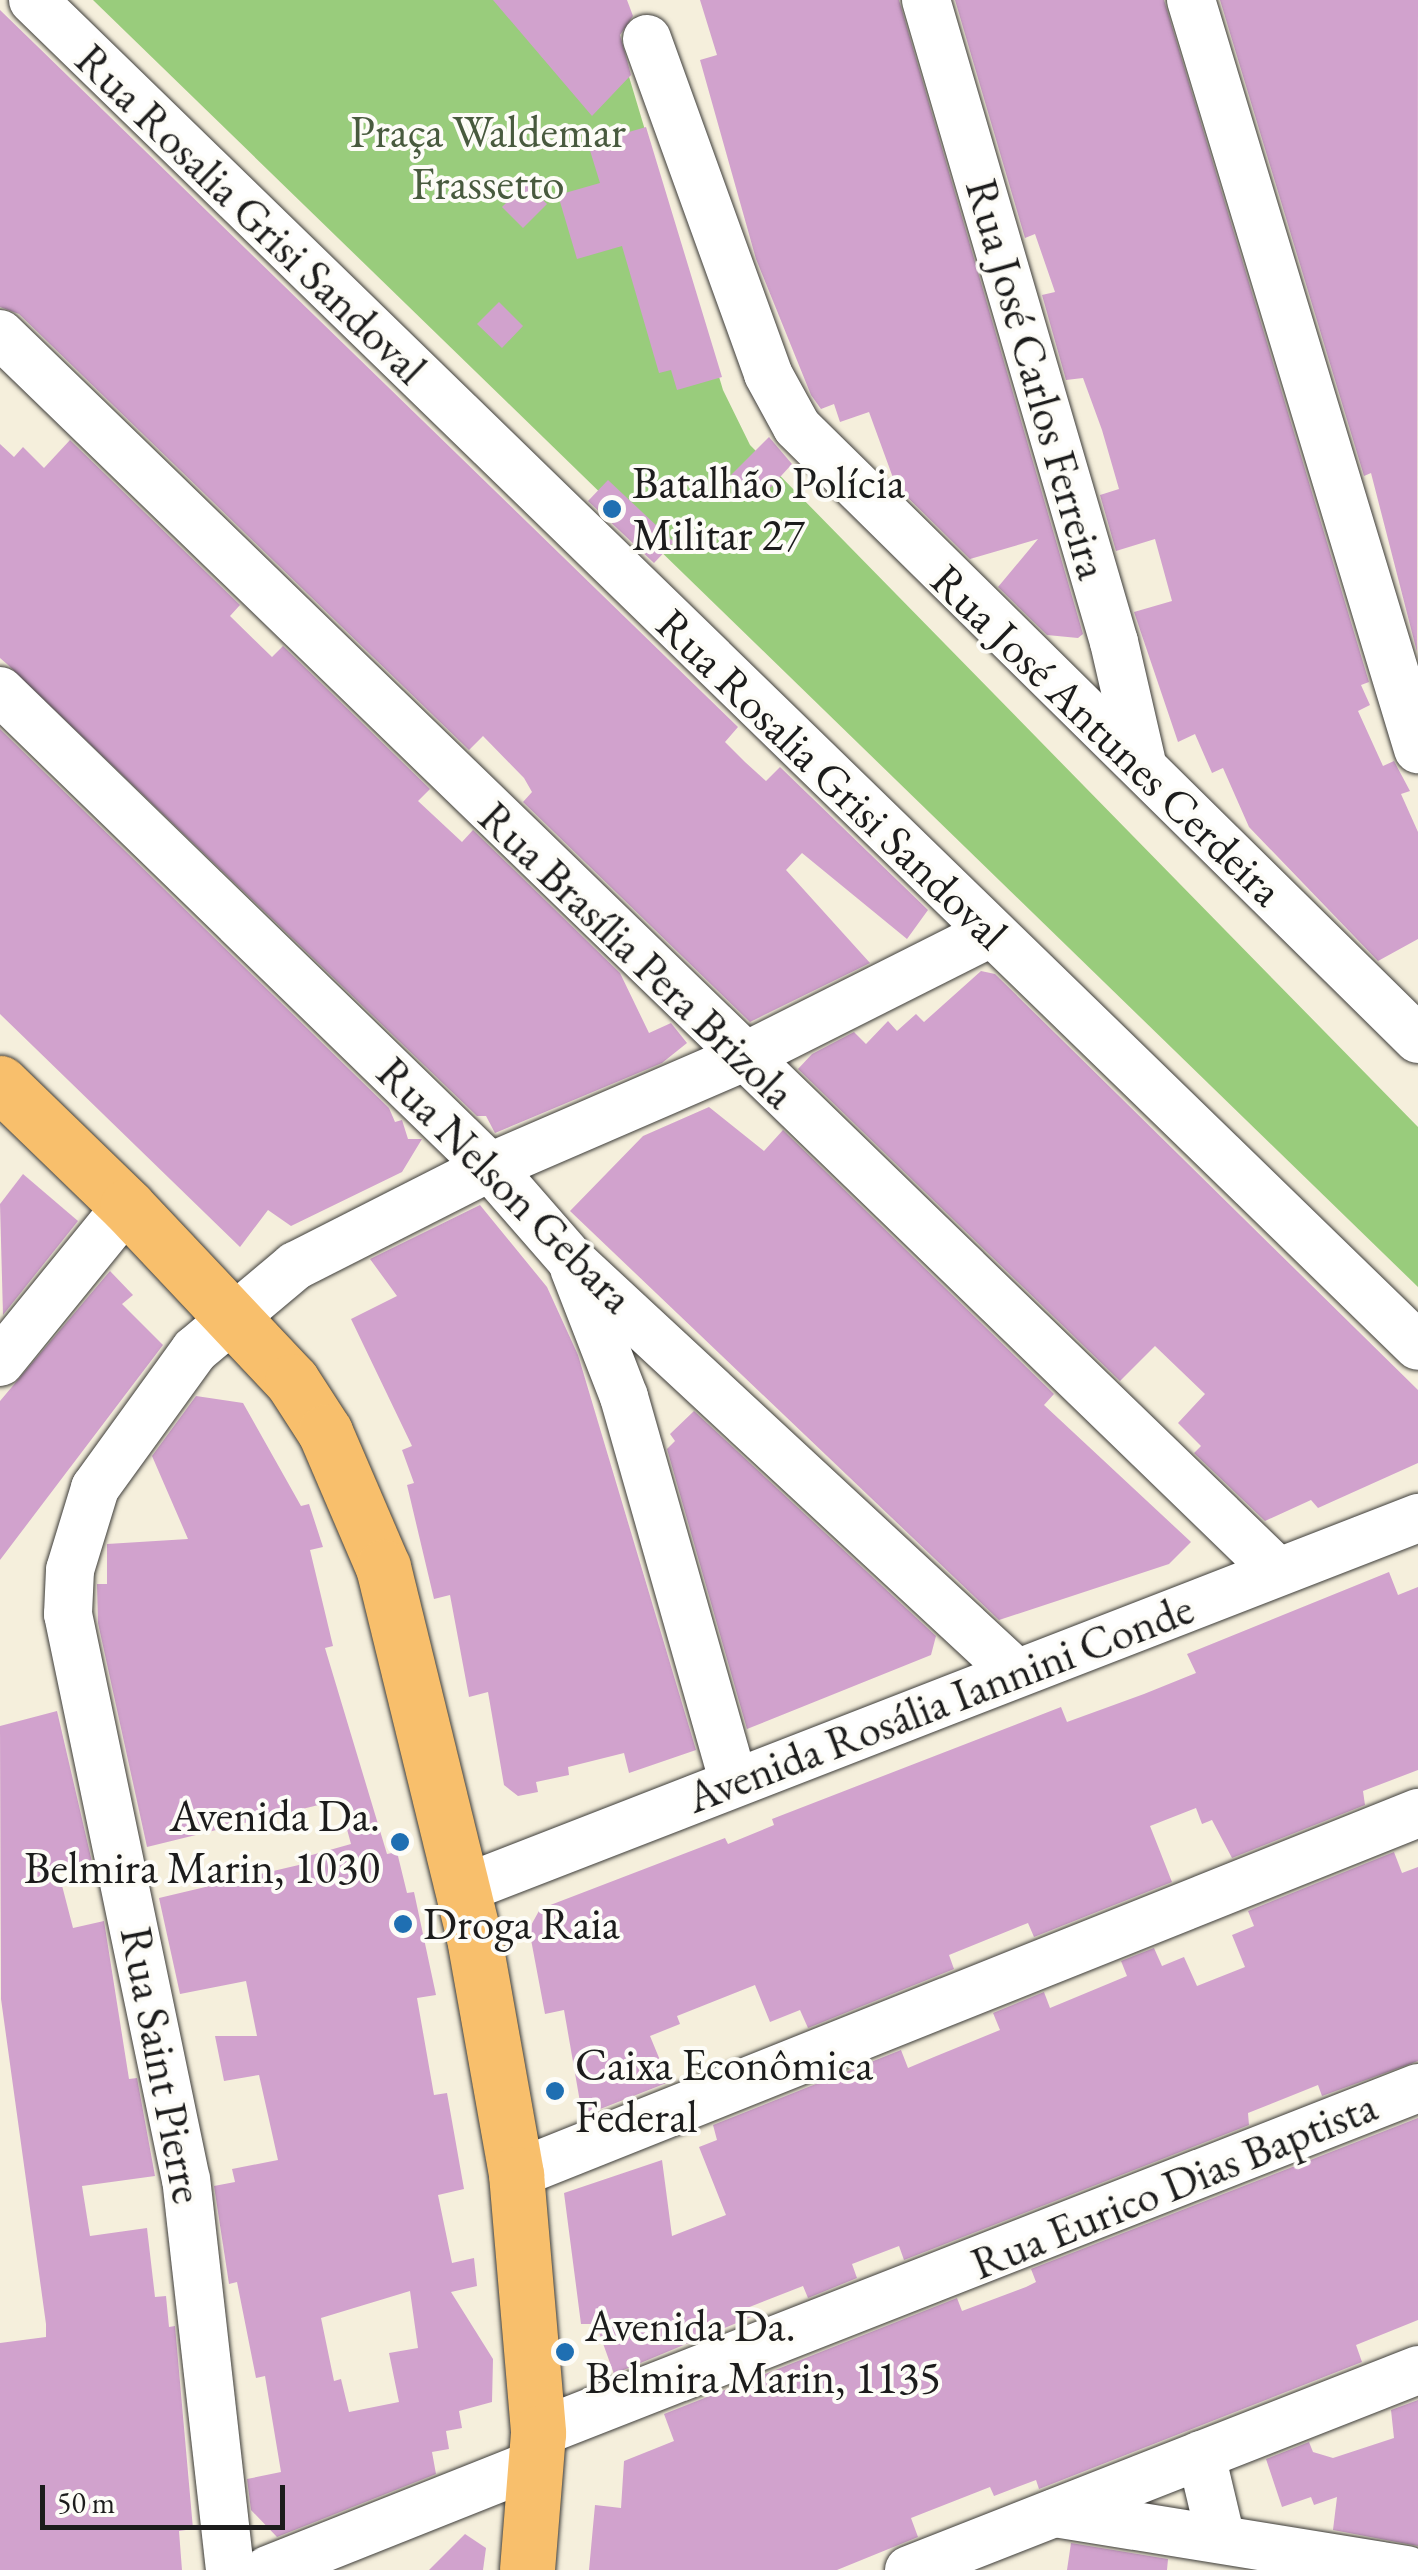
<!DOCTYPE html>
<meta charset="utf-8">
<style>
body{margin:0}
#map{position:relative;width:1418px;height:2570px;overflow:hidden;background:#f5efdc;font-family:"EB Garamond",serif}
div>[style]{position:absolute}
.green>*{inset:0;background:#99cc7c}
.building>*{inset:0;background:#d1a2cd}
.roads{filter:drop-shadow(0 0 2px #3d3c39) drop-shadow(0 0 2px #3d3c39)}
.minor>*{height:48px;margin:-24px;padding:0 24px;transform-origin:24px;border-radius:24px;background:#fff}
.major>*{height:55px;margin:-27.5px;padding:0 27.5px;transform-origin:27.5px;border-radius:27.5px;background:#f8bf6c}
.dots>*{width:28px;height:28px;translate:-50% -50%;box-sizing:border-box;border:5px solid #fdfcf7;border-radius:50%}
span{translate:-50% -50%;white-space:nowrap;text-align:center;line-height:1.15;-webkit-text-stroke:8px #fdfcf7;paint-order:stroke}
.park-label{font-size:45px;color:#485a3e}
.street-label{font-size:45px;color:#1c1c1c}
.poi-label{font-size:45px;color:#1c1c1c}
.left{translate:0 -50%;text-align:left}
.right{translate:-100% -50%;text-align:right}
.scale{position:absolute;left:40px;top:2485px;width:245px;height:45px;box-sizing:border-box;border:5px solid #1c1c1c;border-top:0;padding-left:12px;font-size:30px;line-height:35px;white-space:nowrap;color:#1c1c1c;-webkit-text-stroke:8px #fdfcf7;paint-order:stroke}
</style>
<div id="map">
<div class="green">
<i style="clip-path:polygon(93px 0,606px 0,723px 390px,750px 445px,1418px 1127px,1418px 1287px)"></i>
</div>
<div class="building">
<i style="clip-path:polygon(493px 0,627px 0,633px 16px,620px 35px,631px 75px,592px 116px)"></i>
<i style="clip-path:polygon(700px 0,899px 0,1083px 634px,1078px 638px,1047px 635px,998px 587px,1038px 539px,970px 559px,896px 486px,869px 412px,840px 422px,834px 404px,821px 409px,811px 395px,756px 259px,700px 60px,717px 55px)"></i>
<i style="clip-path:polygon(955px 0,1164px 0,1369px 682px,1361px 685px,1370px 705px,1358px 711px,1383px 766px,1394px 761px,1410px 791px,1401px 794px,1418px 832px,1418px 939px,1378px 961px,1249px 827px,1223px 768px,1212px 773px,1195px 734px,1178px 742px,1134px 612px,1172px 601px,1155px 539px,1116px 551px,1100px 495px,1119px 489px,1102px 430px,1083px 378px,1066px 380px,1042px 295px,1055px 292px,1035px 234px,1025px 238px)"></i>
<i style="clip-path:polygon(1220px 0,1418px 0,1417px 652px,1371px 473px,1364px 476px)"></i>
<i style="clip-path:polygon(0 10px,738px 727px,725px 742px,745px 762px,766px 781px,780px 767px,928px 910px,907px 939px,802px 853px,786px 870px,870px 963px,750px 1022px,523px 802px,532px 792px,524px 778px,483px 736px,469px 750px,19px 314px,0 307px)"></i>
<i style="clip-path:polygon(646px 127px,722px 377px,677px 390px,671px 370px,659px 373px,622px 246px,577px 259px,558px 195px,600px 183px,588px 144px)"></i>
<i style="clip-path:polygon(526px 183px,547px 204px,523px 228px,502px 207px)"></i>
<i style="clip-path:polygon(499px 302px,523px 326px,502px 348px,477px 324px)"></i>
<i style="clip-path:polygon(769px 437px,792px 464px,759px 500px,731px 475px)"></i>
<i style="clip-path:polygon(70px 440px,240px 605px,230px 616px,272px 657px,283px 646px,430px 789px,418px 801px,462px 842px,473px 830px,620px 973px,649px 1033px,671px 1023px,687px 1043px,662px 1063px,495px 1133px,486px 1116px,477px 1116px,7px 664px,0 658px,0 444px,14px 457px,23px 447px,44px 468px)"></i>
<i style="clip-path:polygon(608px 480px,674px 542px,654px 563px,588px 501px)"></i>
<i style="clip-path:polygon(0 729px,389px 1108px,395px 1122px,402px 1120px,408px 1139px,422px 1139px,402px 1172px,291px 1226px,268px 1210px,240px 1247px,0 1014px)"></i>
<i style="clip-path:polygon(981px 971px,995px 974px,1418px 1390px,1418px 1463px,1318px 1508px,1311px 1500px,1265px 1521px,1194px 1453px,1201px 1446px,1178px 1423px,1205px 1394px,1155px 1346px,1120px 1381px,798px 1069px,812px 1054px,854px 1032px,866px 1044px,888px 1021px,897px 1031px,916px 1014px,924px 1022px)"></i>
<i style="clip-path:polygon(709px 1107px,764px 1151px,783px 1130px,1054px 1394px,1044px 1405px,1191px 1542px,1169px 1564px,999px 1620px,570px 1211px,643px 1136px)"></i>
<i style="clip-path:polygon(23px 1174px,78px 1221px,3px 1315px,0 1204px)"></i>
<i style="clip-path:polygon(480px 1205px,547px 1287px,578px 1355px,696px 1750px,629px 1773px,624px 1753px,568px 1767px,569px 1775px,536px 1782px,538px 1792px,518px 1796px,504px 1785px,488px 1692px,469px 1697px,450px 1595px,434px 1599px,407px 1485px,414px 1483px,402px 1450px,412px 1446px,351px 1319px,397px 1296px,370px 1259px)"></i>
<i style="clip-path:polygon(110px 1271px,133px 1295px,122px 1304px,163px 1345px,0 1560px,0 1401px)"></i>
<i style="clip-path:polygon(evenodd,196px 1396px,243px 1403px,301px 1506px,309px 1504px,323px 1547px,310px 1550px,333px 1646px,325px 1648px,387px 1854px,397px 1852px,407px 1893px,414px 1892px,436px 1995px,417px 1998px,434px 2095px,447px 2093px,464px 2189px,438px 2195px,452px 2263px,474px 2258px,477px 2286px,451px 2292px,493px 2359px,492px 2402px,459px 2411px,462px 2428px,446px 2431px,449px 2449px,432px 2452px,436px 2474px,277px 2537px,251px 2510px,247px 2479px,281px 2472px,265px 2376px,256px 2378px,237px 2282px,229px 2284px,214px 2186px,235px 2182px,232px 2169px,278px 2160px,259px 2075px,224px 2081px,215px 2036px,257px 2036px,246px 1981px,180px 1994px,159px 1898px,303px 1864px,301px 1858px,351px 1844px,339px 1800px,147px 1847px,98px 1623px,97px 1584px,107px 1584px,107px 1544px,188px 1539px,152px 1456px,196px 1396px,410px 2291px,418px 2348px,389px 2353px,399px 2402px,349px 2412px,341px 2379px,334px 2381px,321px 2318px,410px 2291px)"></i>
<i style="clip-path:polygon(694px 1411px,936px 1636px,931px 1655px,747px 1729px,667px 1449px,675px 1441px,670px 1434px)"></i>
<i style="clip-path:polygon(1389px 1572px,1398px 1595px,1418px 1587px,1418px 1770px,1363px 1791px,1365px 1805px,1232px 1858px,1212px 1820px,1202px 1824px,1196px 1808px,1150px 1826px,1172px 1882px,1034px 1937px,1028px 1923px,949px 1955px,954px 1969px,808px 2028px,800px 2010px,770px 2022px,755px 1985px,677px 2016px,680px 2024px,650px 2036px,669px 2082px,590px 2113px,580px 2102px,564px 2010px,545px 2014px,529px 1929px,540px 1909px,725px 1838px,728px 1844px,774px 1825px,772px 1819px,1061px 1707px,1067px 1722px,1144px 1694px,1196px 1673px,1187px 1654px)"></i>
<i style="clip-path:polygon(57px 1711px,92px 1862px,58px 1870px,73px 1928px,104px 1921px,129px 2079px,137px 2078px,155px 2176px,82px 2186px,90px 2236px,147px 2228px,155px 2297px,166px 2296px,169px 2327px,175px 2326px,193px 2529px,179px 2531px,182px 2570px,0 2570px,0 2343px,46px 2337px,46px 2324px,1px 1999px,0 1726px)"></i>
<i style="clip-path:polygon(1394px 1852px,1402px 1873px,1418px 1867px,1418px 2061px,1322px 2096px,1318px 2085px,1248px 2113px,1249px 2125px,904px 2260px,899px 2246px,852px 2264px,857px 2278px,808px 2298px,803px 2286px,747px 2308px,751px 2317px,614px 2374px,596px 2324px,581px 2324px,564px 2193px,662px 2160px,672px 2236px,726px 2215px,699px 2147px,717px 2140px,713px 2125px,901px 2050px,908px 2068px,934px 2057px,1000px 2030px,993px 2013px,1044px 1992px,1050px 2008px,1127px 1976px,1121px 1961px,1154px 1948px,1162px 1966px,1184px 1957px,1197px 1986px,1245px 1967px,1232px 1935px,1254px 1926px,1248px 1911px)"></i>
<i style="clip-path:polygon(1418px 2118px,1418px 2320px,1356px 2345px,1362px 2362px,1039px 2489px,1036px 2480px,994px 2496px,990px 2487px,911px 2518px,918px 2537px,837px 2570px,589px 2570px,595px 2505px,621px 2508px,624px 2461px,674px 2441px,664px 2414px,957px 2298px,962px 2311px,1026px 2287px,1036px 2282px,1031px 2269px)"></i>
<i style="clip-path:polygon(1418px 2400px,1418px 2546px,1333px 2530px,1337px 2497px,1314px 2505px,1311px 2497px,1282px 2507px,1266px 2459px,1309px 2442px,1313px 2452px,1333px 2458px,1394px 2438px,1391px 2410px)"></i>
<i style="clip-path:polygon(465px 2534px,486px 2548px,483px 2570px,429px 2570px)"></i>
<i style="clip-path:polygon(1071px 2543px,1168px 2559px,1167px 2570px,1067px 2570px)"></i>
</div>
<div class="roads">
<div class="minor">
<i style="left:33px;top:0;width:1931px;rotate:44.18deg"></i>
<i style="left:926px;top:0;width:669px;rotate:73.68deg"></i>
<i style="left:1114px;top:642px;width:120px;rotate:77deg"></i>
<i style="left:1191px;top:0;width:783px;rotate:73.14deg"></i>
<i style="left:647px;top:39px;width:356px;rotate:70.1deg"></i>
<i style="left:768px;top:374px;width:60px;rotate:61.3deg"></i>
<i style="left:797px;top:427px;width:872px;rotate:44.58deg"></i>
<i style="left:0;top:334px;width:1779px;rotate:44.09deg"></i>
<i style="left:0;top:691px;width:683px;rotate:44.17deg"></i>
<i style="left:490px;top:1167px;width:123px;rotate:48.9deg"></i>
<i style="left:571px;top:1260px;width:607px;rotate:42.86deg"></i>
<i style="left:574px;top:1268px;width:138px;rotate:68.8deg"></i>
<i style="left:624px;top:1397px;width:400px;rotate:74.1deg"></i>
<i style="left:0;top:1362px;width:201px;rotate:-50.9deg"></i>
<i style="left:463px;top:1889px;width:1025px;rotate:-21.23deg"></i>
<i style="left:516px;top:2174px;width:972px;rotate:-21.81deg"></i>
<i style="left:538px;top:2433px;width:945px;rotate:-21.41deg"></i>
<i style="left:1201px;top:2455px;width:86px;rotate:76.6deg"></i>
<i style="left:1055px;top:2513px;width:357px;rotate:9.2deg"></i>
<i style="left:230px;top:2570px;width:392px;rotate:-96.4deg"></i>
<i style="left:186px;top:2180px;width:578px;rotate:-101.78deg"></i>
<i style="left:68px;top:1614px;width:44px;rotate:-87.4deg"></i>
<i style="left:70px;top:1570px;width:86px;rotate:-73deg"></i>
<i style="left:95px;top:1488px;width:170px;rotate:-54.1deg"></i>
<i style="left:195px;top:1350px;width:131px;rotate:-40deg"></i>
<i style="left:295px;top:1266px;width:219px;rotate:-26.9deg"></i>
<i style="left:490px;top:1167px;width:275px;rotate:-23.4deg"></i>
<i style="left:742px;top:1058px;width:279px;rotate:-26.7deg"></i>
<i style="left:268px;top:2570px;width:289px;rotate:-21.7deg"></i>
<i style="left:909px;top:2570px;width:547px;rotate:-21.45deg"></i>
</div>
<div class="major">
<i style="left:0;top:1083px;width:177px;rotate:44.1deg"></i>
<i style="left:127px;top:1206px;width:241px;rotate:46.7deg"></i>
<i style="left:292px;top:1381px;width:61px;rotate:57.1deg"></i>
<i style="left:325px;top:1432px;width:147px;rotate:66.8deg"></i>
<i style="left:383px;top:1567px;width:382px;rotate:76.2deg"></i>
<i style="left:474px;top:1938px;width:240px;rotate:79.9deg"></i>
<i style="left:516px;top:2174px;width:260px;rotate:85.1deg"></i>
<i style="left:538px;top:2433px;width:137px;rotate:94.6deg"></i>
</div>
</div>
<div class="dots">
<i style="left:612px;top:509px;background:#1f6fb2"></i>
<i style="left:400px;top:1842px;background:#1f6fb2"></i>
<i style="left:403px;top:1924px;background:#1f6fb2"></i>
<i style="left:555px;top:2091px;background:#1f6fb2"></i>
<i style="left:565px;top:2352px;background:#1f6fb2"></i>
</div>
<div class="park-label">
<span style="left:488px;top:158px">Praça Waldemar<br>Frassetto</span>
</div>
<div class="street-label">
<span style="left:251px;top:214px;rotate:44deg">Rua Rosalia Grisi Sandoval</span>
<span style="left:1037px;top:379px;rotate:74deg">Rua José Carlos Ferreira</span>
<span style="left:1107px;top:735px;rotate:44deg">Rua José Antunes Cerdeira</span>
<span style="left:832px;top:779px;rotate:44deg">Rua Rosalia Grisi Sandoval</span>
<span style="left:637px;top:955px;rotate:44deg">Rua Brasília Pera Brizola</span>
<span style="left:505px;top:1185px;rotate:45deg">Rua Nelson Gebara</span>
<span style="left:940px;top:1703px;rotate:-21deg">Avenida Rosália Iannini Conde</span>
<span style="left:162px;top:2065px;rotate:79deg">Rua Saint Pierre</span>
<span style="left:1174px;top:2185px;rotate:-22deg">Rua Eurico Dias Baptista</span>
</div>
<div class="poi-label">
<span class="left" style="left:632px;top:509px">Batalhão Polícia<br>Militar 27</span>
<span class="right" style="left:380px;top:1842px">Avenida Da.<br>Belmira Marin, 1030</span>
<span class="left" style="left:423px;top:1924px">Droga Raia</span>
<span class="left" style="left:575px;top:2091px">Caixa Econômica<br>Federal</span>
<span class="left" style="left:585px;top:2352px">Avenida Da.<br>Belmira Marin, 1135</span>
</div>
<div class="scale">50 m</div>
</div>
